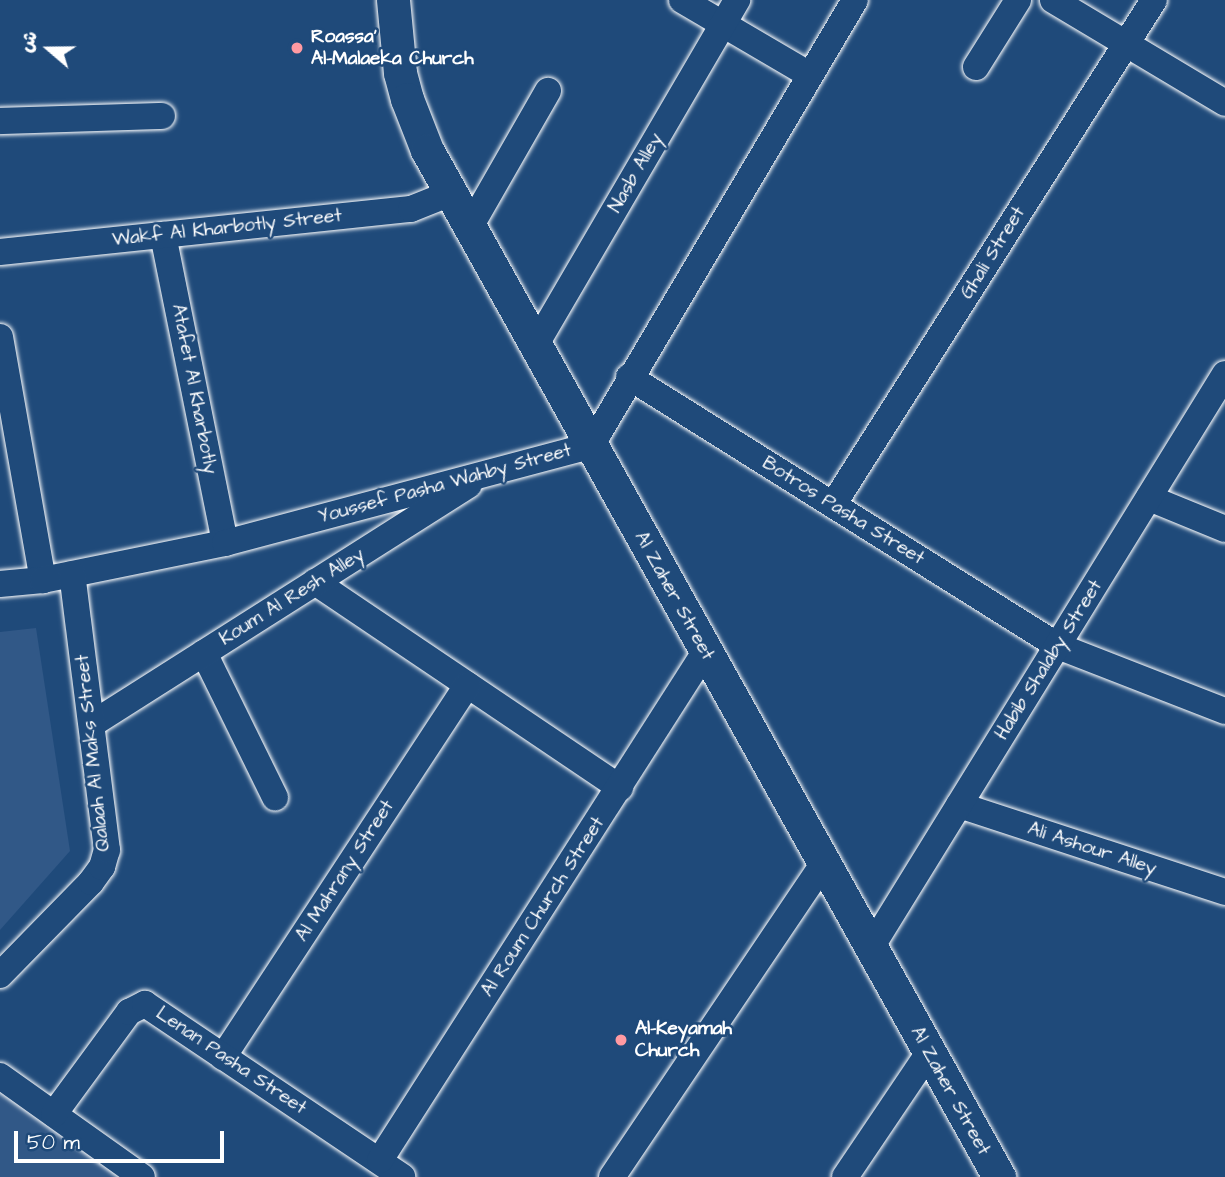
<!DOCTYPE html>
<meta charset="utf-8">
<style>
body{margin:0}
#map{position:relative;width:1225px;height:1177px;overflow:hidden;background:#1f4a7a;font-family:"Architects Daughter","Playpen Sans Arabic",sans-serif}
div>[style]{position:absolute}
.built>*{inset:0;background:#315887}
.roads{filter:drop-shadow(0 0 2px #fff) drop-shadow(0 0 2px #fff)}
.minor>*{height:26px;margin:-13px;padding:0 13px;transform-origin:13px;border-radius:13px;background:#1f4a7a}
.tertiary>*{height:33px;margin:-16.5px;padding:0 16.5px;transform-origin:16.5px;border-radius:16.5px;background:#1f4a7a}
.dots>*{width:19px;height:19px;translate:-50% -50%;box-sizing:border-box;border:4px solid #1f4a7a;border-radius:50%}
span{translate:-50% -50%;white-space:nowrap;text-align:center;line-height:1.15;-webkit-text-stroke:5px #1f4a7a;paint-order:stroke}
.poi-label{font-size:19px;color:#fff;font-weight:700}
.left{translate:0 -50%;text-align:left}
.street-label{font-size:19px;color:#fff}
.north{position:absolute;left:14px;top:14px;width:70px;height:70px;-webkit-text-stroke:5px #1f4a7a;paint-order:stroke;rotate:290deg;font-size:19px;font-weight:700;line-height:28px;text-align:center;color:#fff}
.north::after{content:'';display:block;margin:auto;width:24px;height:32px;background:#fff;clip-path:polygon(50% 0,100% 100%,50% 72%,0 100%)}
.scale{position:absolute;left:14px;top:1131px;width:210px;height:32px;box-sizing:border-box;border:4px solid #fff;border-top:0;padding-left:9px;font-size:21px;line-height:24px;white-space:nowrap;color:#fff;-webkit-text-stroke:5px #1f4a7a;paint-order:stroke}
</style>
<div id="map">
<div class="built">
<i style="clip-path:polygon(36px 628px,70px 851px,0 930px,0 632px)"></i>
<i style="clip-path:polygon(0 1087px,129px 1177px,0 1177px)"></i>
</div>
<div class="roads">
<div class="minor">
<i style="left:682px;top:0;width:148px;rotate:30.4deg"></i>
<i style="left:1053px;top:0;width:200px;rotate:30.9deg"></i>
<i style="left:976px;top:67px;width:79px;rotate:-57.9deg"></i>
<i style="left:0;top:121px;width:162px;rotate:-1.8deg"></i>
<i style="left:470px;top:227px;width:157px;rotate:-60.2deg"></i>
<i style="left:163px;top:235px;width:314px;rotate:78.6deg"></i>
<i style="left:0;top:252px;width:413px;rotate:-6deg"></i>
<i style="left:411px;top:209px;width:43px;rotate:-21.8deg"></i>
<i style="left:0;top:337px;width:247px;rotate:80deg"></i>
<i style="left:535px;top:346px;width:401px;rotate:-59.7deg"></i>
<i style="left:629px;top:377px;width:506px;rotate:32.09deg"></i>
<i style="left:1058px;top:646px;width:179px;rotate:21.3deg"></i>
<i style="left:1149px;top:498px;width:82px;rotate:22.2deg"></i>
<i style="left:833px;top:505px;width:598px;rotate:-57.56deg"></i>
<i style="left:315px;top:582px;width:368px;rotate:34deg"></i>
<i style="left:0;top:584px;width:43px;rotate:-5.3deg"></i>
<i style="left:43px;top:580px;width:186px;rotate:-11.5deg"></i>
<i style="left:225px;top:543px;width:365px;rotate:-14.9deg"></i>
<i style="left:578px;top:449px;width:13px;rotate:-29deg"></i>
<i style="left:589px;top:443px;width:13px;rotate:-45deg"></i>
<i style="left:598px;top:434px;width:504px;rotate:-59.37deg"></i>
<i style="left:204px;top:653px;width:161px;rotate:63.8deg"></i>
<i style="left:92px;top:724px;width:446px;rotate:-32.4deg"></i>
<i style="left:959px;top:805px;width:280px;rotate:18.1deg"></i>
<i style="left:872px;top:946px;width:672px;rotate:-58.32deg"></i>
<i style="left:0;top:975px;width:130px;rotate:-45.6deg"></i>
<i style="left:91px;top:882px;width:19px;rotate:-54deg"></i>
<i style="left:102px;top:867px;width:18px;rotate:-74deg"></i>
<i style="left:107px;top:850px;width:278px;rotate:-97.2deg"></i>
<i style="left:223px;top:1057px;width:445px;rotate:-56.7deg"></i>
<i style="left:0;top:1076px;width:174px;rotate:35.4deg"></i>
<i style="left:54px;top:1114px;width:127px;rotate:-53.7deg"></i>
<i style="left:129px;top:1012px;width:18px;rotate:-27deg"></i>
<i style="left:145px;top:1004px;width:310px;rotate:33.9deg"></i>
<i style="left:380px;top:1160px;width:603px;rotate:-57.39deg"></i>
<i style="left:612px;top:1177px;width:377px;rotate:-56deg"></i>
<i style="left:845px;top:1177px;width:148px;rotate:-56deg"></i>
</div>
<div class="tertiary">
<i style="left:393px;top:0;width:73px;rotate:84.5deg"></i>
<i style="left:400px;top:73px;width:27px;rotate:75deg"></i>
<i style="left:407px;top:99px;width:55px;rotate:68.6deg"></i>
<i style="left:427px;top:150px;width:1176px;rotate:60.88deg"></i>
</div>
</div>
<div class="dots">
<i style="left:297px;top:48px;background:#ff9aa2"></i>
<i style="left:621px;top:1040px;background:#ff9aa2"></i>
</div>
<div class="poi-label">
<span class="left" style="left:311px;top:48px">Roassa'<br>Al-Malaeka Church</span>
<span class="left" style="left:635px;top:1040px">Al-Keyamah<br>Church</span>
</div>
<div class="street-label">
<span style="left:636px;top:173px;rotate:-60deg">Nasb Alley</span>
<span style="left:227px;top:228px;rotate:-6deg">Wakf Al Kharbotly Street</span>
<span style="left:993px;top:253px;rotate:-58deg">Ghali Street</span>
<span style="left:194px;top:389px;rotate:79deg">Atafet Al Kharbotly</span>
<span style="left:445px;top:484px;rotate:-15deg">Youssef Pasha Wahby Street</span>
<span style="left:843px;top:511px;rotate:32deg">Botros Pasha Street</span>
<span style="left:674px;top:596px;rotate:61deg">Al Zaher Street</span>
<span style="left:292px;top:597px;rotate:-32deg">Koum Al Resh Alley</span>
<span style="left:1049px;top:660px;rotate:-58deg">Habib Shalaby Street</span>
<span style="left:93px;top:753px;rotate:-96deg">Qalaah Al Maks Street</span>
<span style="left:1092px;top:849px;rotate:18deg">Ali Ashour Alley</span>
<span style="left:345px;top:871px;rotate:-57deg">Al Mahrany Street</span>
<span style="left:543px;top:907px;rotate:-57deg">Al Roum Church Street</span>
<span style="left:231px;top:1061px;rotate:34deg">Lenan Pasha Street</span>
<span style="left:950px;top:1091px;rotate:61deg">Al Zaher Street</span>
</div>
<div class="north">ش</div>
<div class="scale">50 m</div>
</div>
